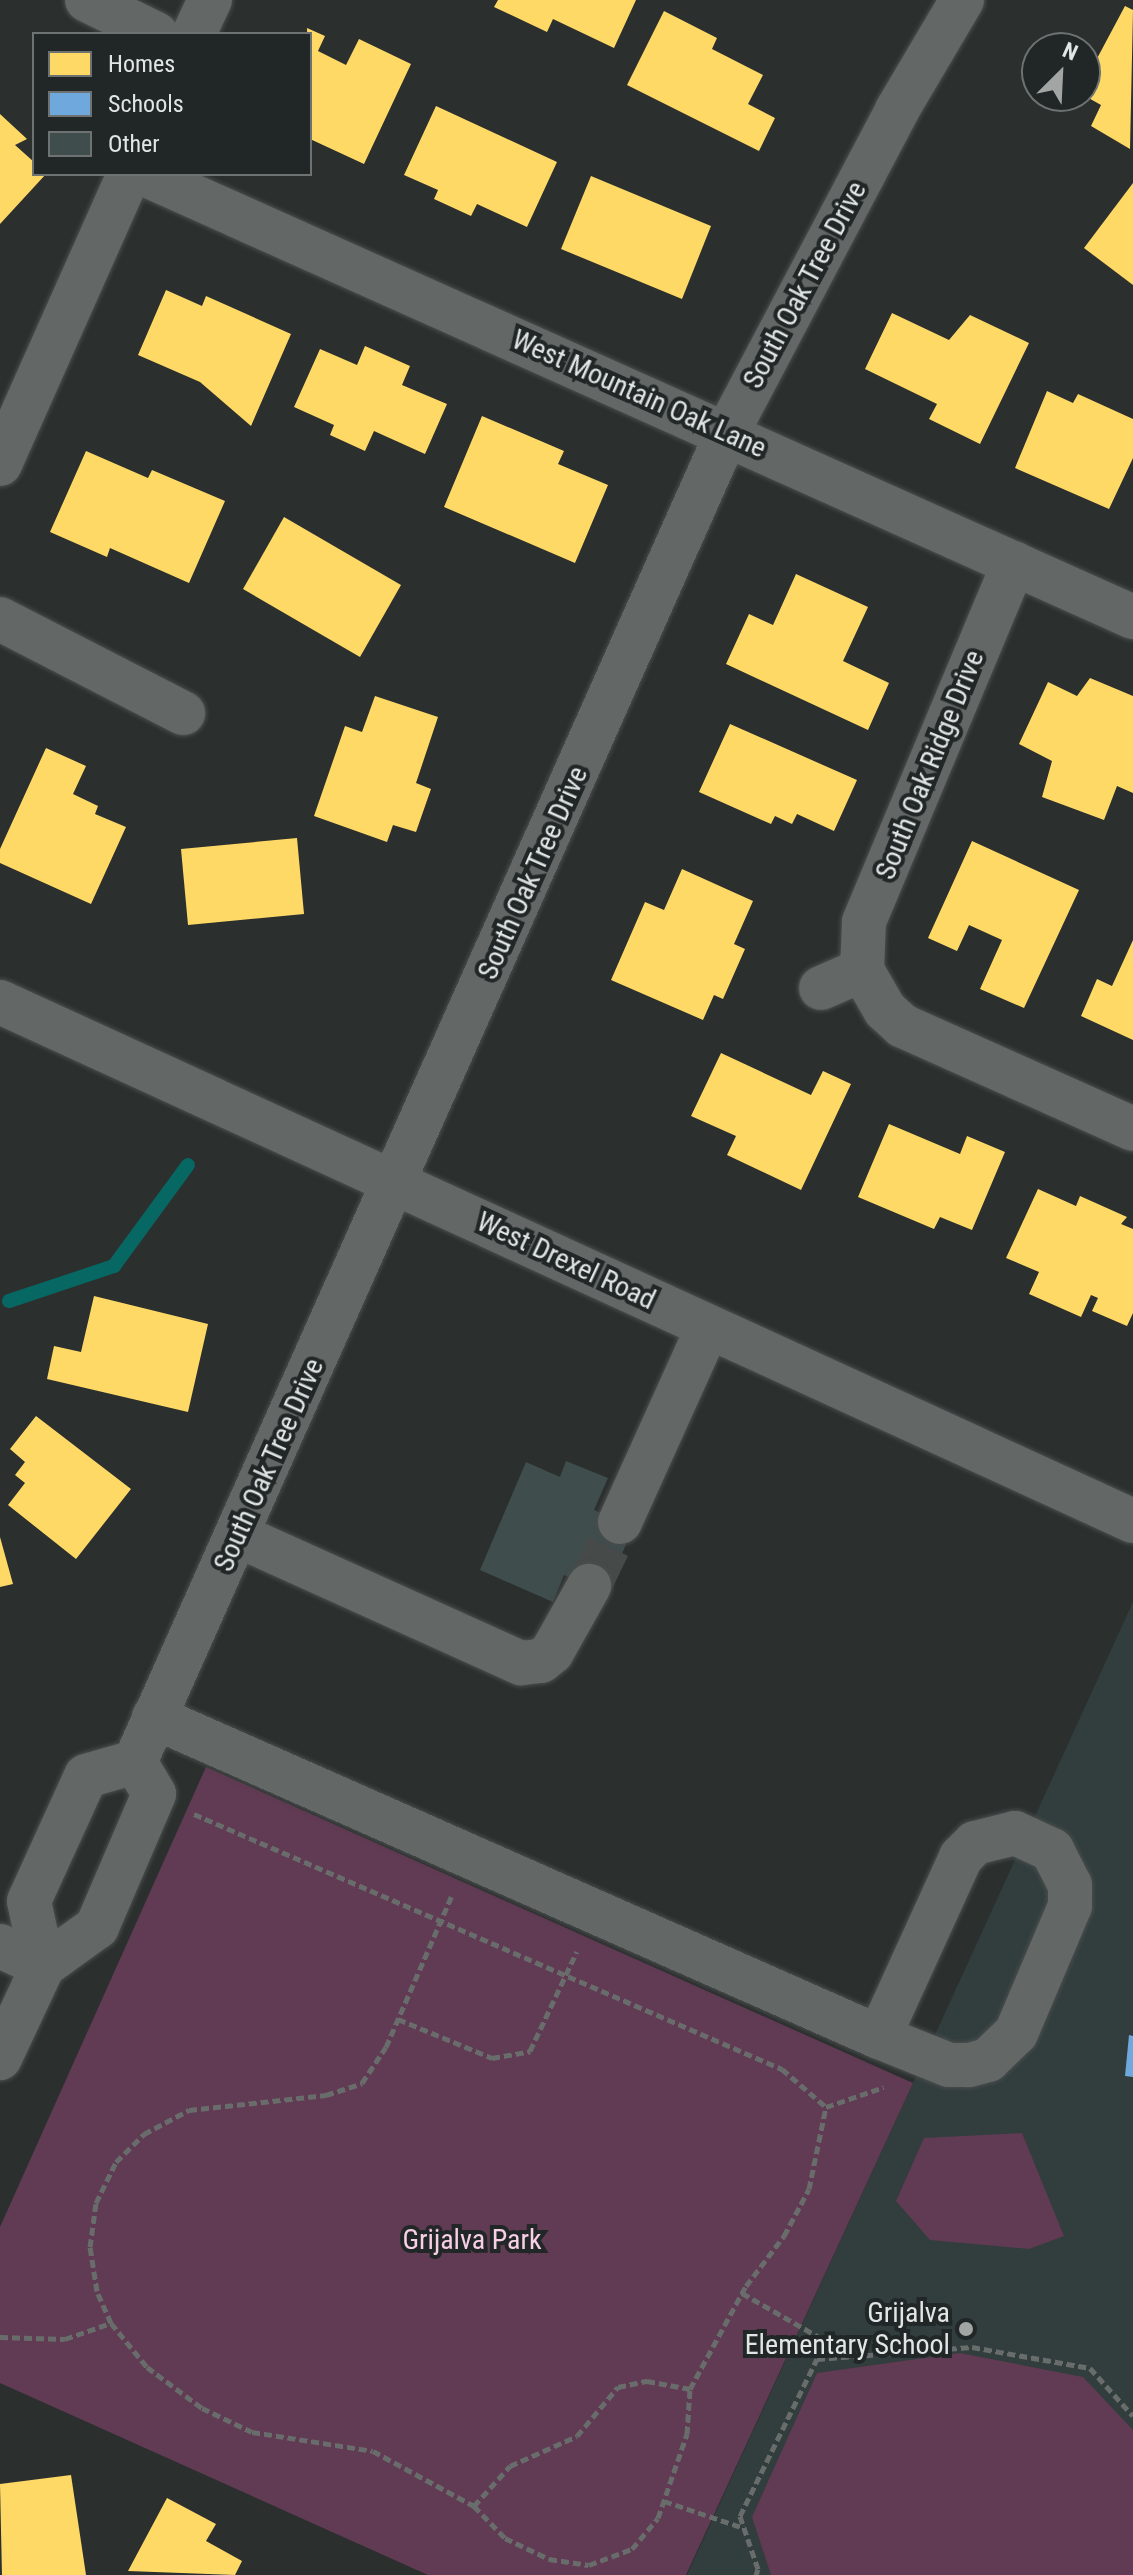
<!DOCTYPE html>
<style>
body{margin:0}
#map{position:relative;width:1133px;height:2575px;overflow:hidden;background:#2b302f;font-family:"Roboto Condensed",sans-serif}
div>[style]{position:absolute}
.built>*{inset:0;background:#313e3d}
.green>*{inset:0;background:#613a53}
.homes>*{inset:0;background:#ffd966}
.schools>*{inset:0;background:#6fa8dc}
.stream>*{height:14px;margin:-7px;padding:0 7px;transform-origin:7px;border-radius:7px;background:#076763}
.building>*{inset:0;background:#3f4d4c}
.minor-tunnel>*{height:44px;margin-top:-22px;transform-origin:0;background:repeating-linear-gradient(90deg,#464b4a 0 44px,transparent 0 66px)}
.path>*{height:5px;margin-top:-2.5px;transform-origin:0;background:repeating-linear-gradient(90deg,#686c6b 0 8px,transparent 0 12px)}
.roads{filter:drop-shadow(0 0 2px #4a4d4d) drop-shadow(0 0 2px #4a4d4d)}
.minor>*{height:44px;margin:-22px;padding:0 22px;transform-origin:22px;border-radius:22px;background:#636766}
.dots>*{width:22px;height:22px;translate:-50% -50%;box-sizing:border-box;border:4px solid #212726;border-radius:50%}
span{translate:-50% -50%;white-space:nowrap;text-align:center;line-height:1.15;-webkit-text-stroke:8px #212726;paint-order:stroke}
.street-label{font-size:28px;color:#e1e5e5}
.park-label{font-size:28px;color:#f7cfe6}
.poi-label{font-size:28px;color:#e1e5e5}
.right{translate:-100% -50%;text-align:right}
.legend{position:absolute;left:32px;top:32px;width:280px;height:144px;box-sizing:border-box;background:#212726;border:2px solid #6e7372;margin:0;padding:10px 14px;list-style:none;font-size:24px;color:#e1e5e5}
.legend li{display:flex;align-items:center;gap:16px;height:40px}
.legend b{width:40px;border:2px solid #6e7372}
.north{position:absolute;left:1021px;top:32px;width:80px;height:80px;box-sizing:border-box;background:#212726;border:2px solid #6e7372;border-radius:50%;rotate:24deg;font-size:22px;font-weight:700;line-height:32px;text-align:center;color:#e1e5e5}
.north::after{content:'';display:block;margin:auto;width:28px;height:36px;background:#a1a6a5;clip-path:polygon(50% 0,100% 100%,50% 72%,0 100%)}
</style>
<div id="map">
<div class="built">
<i style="clip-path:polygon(1133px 1602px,1133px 2575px,687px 2575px,913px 2083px)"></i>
</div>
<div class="green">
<i style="clip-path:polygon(206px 1767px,913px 2083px,686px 2575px,428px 2575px,0 2383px,0 2227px)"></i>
<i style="clip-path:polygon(1022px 2133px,1064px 2236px,1029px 2249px,930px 2240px,896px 2201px,924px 2138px)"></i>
<i style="clip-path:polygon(960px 2353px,1083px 2377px,1133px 2430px,1133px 2575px,771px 2575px,752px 2517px,817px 2373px)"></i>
</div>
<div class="homes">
<i style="clip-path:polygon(498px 0,636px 0,614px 48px,553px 19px,547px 32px,494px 7px)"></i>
<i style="clip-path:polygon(1125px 6px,1133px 10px,1130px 149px,1091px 126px,1101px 105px,1085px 96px,1085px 81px)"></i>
<i style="clip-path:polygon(664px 11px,717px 38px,712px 49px,763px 75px,748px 104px,775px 118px,759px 151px,627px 85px)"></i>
<i style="clip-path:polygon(307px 28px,325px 36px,318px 51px,346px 65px,359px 39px,411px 64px,364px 164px,310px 139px)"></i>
<i style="clip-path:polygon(436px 106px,557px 162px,527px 227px,477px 204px,471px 216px,434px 199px,438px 190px,404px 175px)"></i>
<i style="clip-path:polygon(0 114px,27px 139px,15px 145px,34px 162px,34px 174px,46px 174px,0 224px)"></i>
<i style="clip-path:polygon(591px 176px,711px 226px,682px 299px,561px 249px)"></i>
<i style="clip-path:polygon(1133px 183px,1133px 285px,1084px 248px)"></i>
<i style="clip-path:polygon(166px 290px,202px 306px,206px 296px,291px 334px,251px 426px,200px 382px,138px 355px)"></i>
<i style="clip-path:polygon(892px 313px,949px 340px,970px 315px,1029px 343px,980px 444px,929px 419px,937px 404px,865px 369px)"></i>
<i style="clip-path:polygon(365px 346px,410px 366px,402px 385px,447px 404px,425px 454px,374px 431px,365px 451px,330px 435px,334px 425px,294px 407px,320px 349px,357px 365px)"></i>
<i style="clip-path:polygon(1047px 391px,1073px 403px,1078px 394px,1133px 419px,1133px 458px,1109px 509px,1015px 468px)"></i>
<i style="clip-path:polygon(482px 416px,564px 451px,558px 464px,608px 485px,575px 563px,444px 507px)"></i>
<i style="clip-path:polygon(86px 451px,148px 478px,152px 470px,225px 501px,189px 583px,110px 548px,107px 557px,50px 532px)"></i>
<i style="clip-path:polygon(284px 517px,401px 585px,360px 657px,243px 589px)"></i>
<i style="clip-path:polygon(796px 574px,868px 607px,843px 661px,889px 683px,868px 730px,726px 664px,749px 614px,773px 625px)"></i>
<i style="clip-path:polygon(1090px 678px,1133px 696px,1133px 793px,1117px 786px,1104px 820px,1042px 797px,1052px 761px,1019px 744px,1048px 682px,1077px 696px)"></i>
<i style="clip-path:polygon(375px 696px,438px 717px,416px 783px,431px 789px,416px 832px,393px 825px,387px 842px,314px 816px,345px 726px,362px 732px)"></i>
<i style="clip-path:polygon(730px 724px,857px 780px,834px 831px,797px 814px,792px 824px,775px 816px,771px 824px,699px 792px)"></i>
<i style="clip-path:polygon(46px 748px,86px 766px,73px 794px,98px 806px,95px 814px,126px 827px,91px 904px,0 863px,0 849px)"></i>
<i style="clip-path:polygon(297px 838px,304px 914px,188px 925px,181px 849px)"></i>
<i style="clip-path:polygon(972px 841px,1079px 890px,1024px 1008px,980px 989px,1002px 940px,969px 925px,957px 951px,928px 938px)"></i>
<i style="clip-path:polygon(682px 869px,753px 901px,734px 944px,745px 949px,723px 999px,714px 995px,703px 1020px,611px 980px,645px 902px,664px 910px)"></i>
<i style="clip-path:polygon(1133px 940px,1133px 1040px,1081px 1016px,1097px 979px,1112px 986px)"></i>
<i style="clip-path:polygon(721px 1053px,811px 1095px,823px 1071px,851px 1084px,801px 1190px,727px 1155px,736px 1136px,691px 1116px)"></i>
<i style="clip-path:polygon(889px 1124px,960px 1154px,967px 1136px,1005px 1152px,972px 1230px,940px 1217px,934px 1229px,858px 1197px)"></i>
<i style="clip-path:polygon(1038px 1189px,1076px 1206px,1080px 1196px,1127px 1217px,1121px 1224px,1133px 1229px,1133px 1313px,1127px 1326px,1092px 1311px,1098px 1298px,1091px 1295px,1081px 1317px,1029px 1294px,1039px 1272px,1006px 1258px)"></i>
<i style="clip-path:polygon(94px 1296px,208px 1324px,188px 1412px,47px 1379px,54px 1346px,81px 1352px)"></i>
<i style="clip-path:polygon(36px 1416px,131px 1489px,76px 1559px,8px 1505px,25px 1483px,15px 1475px,25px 1462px,10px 1449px)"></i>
<i style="clip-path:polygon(0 1537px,13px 1584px,0 1587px)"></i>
<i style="clip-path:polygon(71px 2475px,86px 2575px,2px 2575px,0 2484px)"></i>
<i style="clip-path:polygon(167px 2498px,216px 2524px,206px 2541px,242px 2561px,235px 2575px,128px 2571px)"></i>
</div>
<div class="schools">
<i style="clip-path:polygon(1129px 2035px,1133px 2036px,1133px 2077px,1125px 2076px)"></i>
</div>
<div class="stream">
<i style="left:9px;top:1301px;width:111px;rotate:-18.4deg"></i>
<i style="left:114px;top:1266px;width:125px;rotate:-53.8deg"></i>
</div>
<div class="building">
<i style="clip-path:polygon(566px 1461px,608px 1478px,594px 1510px,633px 1527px,606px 1593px,564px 1575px,553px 1602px,480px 1570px,526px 1462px,560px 1477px)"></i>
</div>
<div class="minor-tunnel">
<i style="left:589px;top:1586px;width:71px;rotate:-64.2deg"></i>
</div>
<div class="path">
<i style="left:194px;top:1814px;width:641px;rotate:23.45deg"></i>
<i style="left:782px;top:2069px;width:58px;rotate:40.8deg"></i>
<i style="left:398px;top:2019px;width:102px;rotate:22.5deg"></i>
<i style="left:492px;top:2058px;width:39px;rotate:-10deg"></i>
<i style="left:530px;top:2051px;width:110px;rotate:-64.8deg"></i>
<i style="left:742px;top:2293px;width:127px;rotate:29.8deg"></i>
<i style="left:111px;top:2323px;width:57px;rotate:50.7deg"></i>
<i style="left:147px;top:2367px;width:69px;rotate:36.7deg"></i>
<i style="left:202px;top:2408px;width:55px;rotate:25.6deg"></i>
<i style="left:252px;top:2432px;width:122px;rotate:8.9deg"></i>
<i style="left:373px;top:2451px;width:115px;rotate:28.6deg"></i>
<i style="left:474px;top:2506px;width:45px;rotate:45.9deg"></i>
<i style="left:505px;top:2538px;width:49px;rotate:25.5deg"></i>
<i style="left:549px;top:2559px;width:40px;rotate:8.5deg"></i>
<i style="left:589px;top:2565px;width:46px;rotate:-20.4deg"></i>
<i style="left:632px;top:2549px;width:40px;rotate:-50deg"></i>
<i style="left:658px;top:2518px;width:89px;rotate:-71deg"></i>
<i style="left:687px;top:2434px;width:45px;rotate:-86.2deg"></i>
<i style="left:690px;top:2389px;width:117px;rotate:-61.5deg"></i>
<i style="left:746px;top:2286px;width:63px;rotate:-52.8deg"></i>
<i style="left:784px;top:2236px;width:53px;rotate:-62deg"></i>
<i style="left:809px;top:2189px;width:84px;rotate:-78.3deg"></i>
<i style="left:826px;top:2107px;width:61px;rotate:-19deg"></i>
<i style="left:0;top:2337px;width:65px;rotate:1.8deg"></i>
<i style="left:65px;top:2339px;width:49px;rotate:-19.2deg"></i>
<i style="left:111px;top:2323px;width:35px;rotate:-114deg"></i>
<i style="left:97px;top:2291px;width:45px;rotate:-99deg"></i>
<i style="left:90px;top:2247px;width:44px;rotate:-82.2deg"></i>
<i style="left:96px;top:2203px;width:46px;rotate:-64deg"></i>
<i style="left:116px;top:2162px;width:40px;rotate:-45deg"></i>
<i style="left:144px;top:2134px;width:51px;rotate:-28.1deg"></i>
<i style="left:189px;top:2110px;width:138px;rotate:-6.2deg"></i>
<i style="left:326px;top:2095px;width:38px;rotate:-18deg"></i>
<i style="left:362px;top:2083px;width:43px;rotate:-56.3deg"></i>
<i style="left:386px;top:2047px;width:166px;rotate:-66.5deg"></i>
<i style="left:664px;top:2501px;width:84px;rotate:18.6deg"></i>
<i style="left:474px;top:2506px;width:54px;rotate:-48deg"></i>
<i style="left:510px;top:2466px;width:73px;rotate:-24.1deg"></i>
<i style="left:577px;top:2436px;width:64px;rotate:-50.1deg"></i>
<i style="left:618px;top:2387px;width:30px;rotate:-12deg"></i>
<i style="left:647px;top:2381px;width:44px;rotate:10.5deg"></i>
<i style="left:756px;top:2575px;width:6px;rotate:-72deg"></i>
<i style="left:758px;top:2569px;width:56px;rotate:-108.8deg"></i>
<i style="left:740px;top:2516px;width:175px;rotate:-63.9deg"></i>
<i style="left:817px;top:2359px;width:155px;rotate:-4.4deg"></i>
<i style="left:972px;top:2347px;width:120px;rotate:10.1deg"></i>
<i style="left:1090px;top:2368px;width:64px;rotate:48.1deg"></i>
</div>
<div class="roads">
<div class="minor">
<i style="left:87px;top:0;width:77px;rotate:26.2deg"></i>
<i style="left:194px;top:34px;width:38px;rotate:-65deg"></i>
<i style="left:144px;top:174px;width:1084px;rotate:24.13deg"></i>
<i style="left:0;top:464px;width:317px;rotate:-66deg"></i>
<i style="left:1014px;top:563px;width:389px;rotate:112.7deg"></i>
<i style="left:864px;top:922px;width:48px;rotate:92.4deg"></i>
<i style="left:862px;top:970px;width:46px;rotate:60.1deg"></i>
<i style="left:885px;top:1010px;width:24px;rotate:42deg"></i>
<i style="left:903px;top:1026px;width:252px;rotate:24.1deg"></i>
<i style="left:0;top:619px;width:206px;rotate:27.2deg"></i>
<i style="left:821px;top:988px;width:45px;rotate:-23.7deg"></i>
<i style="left:0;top:1002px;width:1246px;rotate:24.61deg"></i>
<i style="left:620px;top:1522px;width:214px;rotate:-65.7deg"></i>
<i style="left:237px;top:1535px;width:312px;rotate:24.3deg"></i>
<i style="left:521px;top:1663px;width:20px;rotate:-6deg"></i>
<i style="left:541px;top:1661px;width:14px;rotate:-39deg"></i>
<i style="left:552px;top:1652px;width:76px;rotate:-60.7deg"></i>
<i style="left:154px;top:1717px;width:792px;rotate:23.82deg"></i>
<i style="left:135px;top:1762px;width:1455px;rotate:-65.99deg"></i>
<i style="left:727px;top:433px;width:365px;rotate:-62.2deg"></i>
<i style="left:897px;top:110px;width:128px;rotate:-59.4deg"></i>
<i style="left:135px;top:1762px;width:37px;rotate:59deg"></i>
<i style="left:154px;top:1794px;width:145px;rotate:113.2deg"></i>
<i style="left:97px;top:1927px;width:67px;rotate:144.2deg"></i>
<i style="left:43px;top:1966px;width:66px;rotate:-102.2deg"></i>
<i style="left:29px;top:1901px;width:137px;rotate:-65.5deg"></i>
<i style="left:86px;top:1776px;width:51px;rotate:-15.9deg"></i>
<i style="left:1015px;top:1833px;width:41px;rotate:24.7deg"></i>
<i style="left:1052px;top:1850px;width:39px;rotate:63deg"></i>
<i style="left:1070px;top:1885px;width:21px;rotate:90deg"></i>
<i style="left:1070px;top:1906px;width:138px;rotate:113deg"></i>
<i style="left:1016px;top:2033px;width:39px;rotate:136deg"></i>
<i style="left:988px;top:2060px;width:20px;rotate:165deg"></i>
<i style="left:969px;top:2065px;width:20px;rotate:180deg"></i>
<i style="left:949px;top:2065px;width:75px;rotate:-158.2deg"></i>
<i style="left:879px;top:2037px;width:198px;rotate:-65.5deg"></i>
<i style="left:961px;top:1857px;width:20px;rotate:-45deg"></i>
<i style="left:975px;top:1843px;width:41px;rotate:-14deg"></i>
<i style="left:0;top:1946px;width:47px;rotate:24.9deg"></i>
<i style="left:43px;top:1966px;width:102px;rotate:115.1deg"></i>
</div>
</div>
<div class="dots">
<i style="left:966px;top:2329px;background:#a1a6a5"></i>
</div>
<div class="street-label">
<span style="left:805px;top:285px;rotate:-62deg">South Oak Tree Drive</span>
<span style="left:639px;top:394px;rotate:24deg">West Mountain Oak Lane</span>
<span style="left:930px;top:765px;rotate:-68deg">South Oak Ridge Drive</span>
<span style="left:533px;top:873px;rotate:-66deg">South Oak Tree Drive</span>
<span style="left:566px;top:1261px;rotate:25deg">West Drexel Road</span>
<span style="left:269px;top:1465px;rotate:-66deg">South Oak Tree Drive</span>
</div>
<div class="park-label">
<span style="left:472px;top:2240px">Grijalva Park</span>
</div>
<div class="poi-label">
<span class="right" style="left:950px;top:2329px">Grijalva<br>Elementary School</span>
</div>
<ul class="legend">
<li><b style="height:22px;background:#ffd966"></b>Homes</li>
<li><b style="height:22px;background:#6fa8dc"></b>Schools</li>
<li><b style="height:22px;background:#3f4d4c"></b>Other</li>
</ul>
<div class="north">N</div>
</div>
